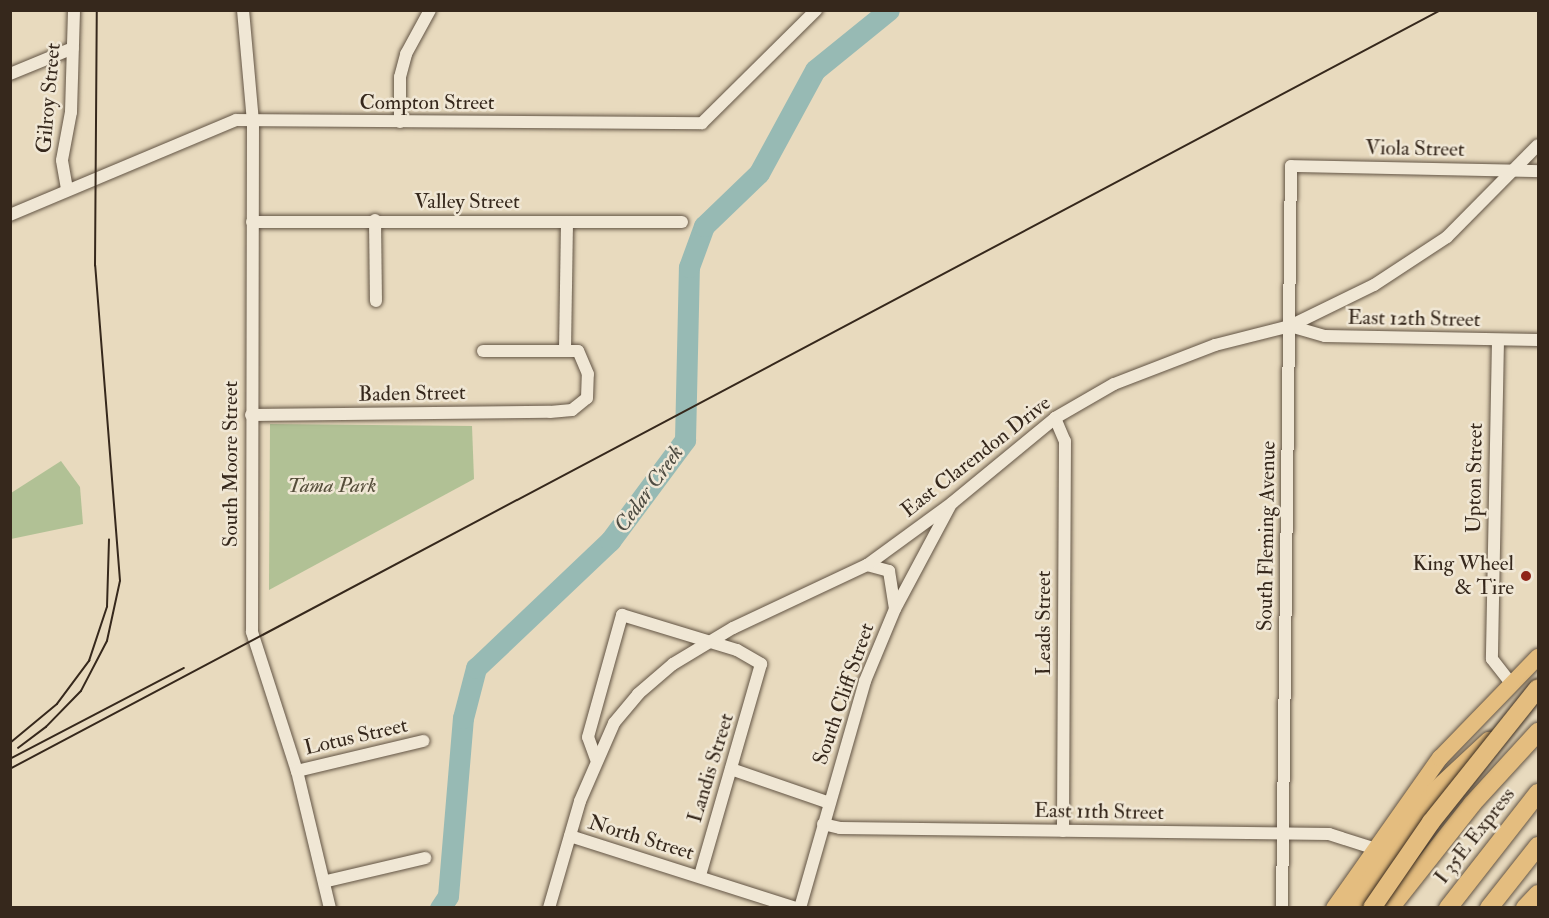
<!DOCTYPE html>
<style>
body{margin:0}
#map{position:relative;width:1549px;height:918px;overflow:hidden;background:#e8dabe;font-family:"IM FELL Double Pica",serif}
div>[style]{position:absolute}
.green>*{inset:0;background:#b1c195}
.river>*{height:21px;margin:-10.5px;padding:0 10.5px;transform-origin:10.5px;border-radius:10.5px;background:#97bab4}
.roads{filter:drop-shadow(0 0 2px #625444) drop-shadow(0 0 2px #625444)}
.minor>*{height:12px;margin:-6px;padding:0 6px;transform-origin:6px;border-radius:6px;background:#f0e7d5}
.major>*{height:16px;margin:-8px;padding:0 8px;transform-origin:8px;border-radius:8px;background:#e4bd7f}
.highway>*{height:18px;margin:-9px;padding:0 9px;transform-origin:9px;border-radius:9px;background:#e4bd7f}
.tram>*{height:1.5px;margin:-0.75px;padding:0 0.75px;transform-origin:0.75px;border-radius:0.75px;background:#36281c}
.bridges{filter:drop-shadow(0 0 2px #36281c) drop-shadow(0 0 2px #36281c)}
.highway-bridge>*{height:18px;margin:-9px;padding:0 9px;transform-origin:9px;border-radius:9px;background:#e4bd7f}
.dots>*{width:16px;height:16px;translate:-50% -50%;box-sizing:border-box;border:3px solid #f0e7d5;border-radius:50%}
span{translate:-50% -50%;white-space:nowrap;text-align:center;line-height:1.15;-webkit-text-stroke:5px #f0e7d5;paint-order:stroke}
.street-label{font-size:21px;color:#36281c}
.park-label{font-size:21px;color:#554e3a;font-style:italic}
.poi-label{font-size:21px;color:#36281c}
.right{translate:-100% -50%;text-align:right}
.water-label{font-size:22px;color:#4e4c42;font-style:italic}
.frame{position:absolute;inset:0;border:12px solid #36281c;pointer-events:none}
</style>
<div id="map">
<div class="green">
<i style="clip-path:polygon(270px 424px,472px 426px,474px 479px,269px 590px)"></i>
<i style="clip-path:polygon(61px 461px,80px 487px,83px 524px,11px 539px,11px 493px)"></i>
</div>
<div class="river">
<i style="left:440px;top:908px;width:14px;rotate:-56deg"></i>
<i style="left:448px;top:896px;width:179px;rotate:-85.2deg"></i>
<i style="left:463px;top:718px;width:52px;rotate:-75.4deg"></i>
<i style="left:476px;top:668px;width:185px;rotate:-43.5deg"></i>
<i style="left:610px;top:541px;width:126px;rotate:-53.4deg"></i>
<i style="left:685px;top:440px;width:173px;rotate:-88.7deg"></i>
<i style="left:689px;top:267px;width:44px;rotate:-69.9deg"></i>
<i style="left:704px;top:226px;width:76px;rotate:-43.9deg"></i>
<i style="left:759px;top:173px;width:117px;rotate:-61.5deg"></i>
<i style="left:815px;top:70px;width:95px;rotate:-39deg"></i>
</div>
<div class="roads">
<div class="minor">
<i style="left:243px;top:10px;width:112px;rotate:84.9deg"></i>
<i style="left:253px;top:122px;width:510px;rotate:90.11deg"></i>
<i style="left:252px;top:632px;width:146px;rotate:72.1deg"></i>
<i style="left:297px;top:771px;width:141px;rotate:76.5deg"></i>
<i style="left:10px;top:74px;width:68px;rotate:-22.4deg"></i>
<i style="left:400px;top:122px;width:45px;rotate:-90deg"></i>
<i style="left:400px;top:77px;width:24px;rotate:-75deg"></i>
<i style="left:406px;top:54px;width:50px;rotate:-61.4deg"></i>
<i style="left:67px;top:189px;width:29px;rotate:-100deg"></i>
<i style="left:62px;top:160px;width:49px;rotate:-79.4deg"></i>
<i style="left:71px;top:112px;width:102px;rotate:-88.3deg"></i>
<i style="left:10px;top:215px;width:245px;rotate:-22.8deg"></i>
<i style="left:236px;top:120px;width:466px;rotate:0.4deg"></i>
<i style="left:702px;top:123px;width:161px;rotate:-44.7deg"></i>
<i style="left:375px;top:220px;width:81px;rotate:89.3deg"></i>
<i style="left:252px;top:222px;width:430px"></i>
<i style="left:1290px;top:326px;width:36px;rotate:16deg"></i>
<i style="left:1325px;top:336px;width:213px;rotate:1.1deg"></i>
<i style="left:1498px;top:340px;width:319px;rotate:91.1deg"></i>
<i style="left:1492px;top:659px;width:31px;rotate:52deg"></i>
<i style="left:565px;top:350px;width:128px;rotate:-89.1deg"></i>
<i style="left:251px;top:415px;width:299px;rotate:-0.6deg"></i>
<i style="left:550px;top:412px;width:22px;rotate:-5deg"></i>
<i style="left:572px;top:410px;width:19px;rotate:-39deg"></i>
<i style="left:587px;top:398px;width:24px;rotate:-88deg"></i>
<i style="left:588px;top:374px;width:25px;rotate:-113deg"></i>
<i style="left:578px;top:351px;width:95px;rotate:180deg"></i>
<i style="left:1055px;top:418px;width:25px;rotate:67deg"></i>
<i style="left:1065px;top:441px;width:390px;rotate:90.3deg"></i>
<i style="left:867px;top:565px;width:23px;rotate:15deg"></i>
<i style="left:889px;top:571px;width:38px;rotate:81deg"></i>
<i style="left:596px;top:759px;width:23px;rotate:-110deg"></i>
<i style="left:588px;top:737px;width:127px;rotate:-74.4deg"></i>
<i style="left:622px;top:615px;width:120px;rotate:16.9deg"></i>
<i style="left:737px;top:650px;width:28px;rotate:30deg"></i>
<i style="left:761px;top:664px;width:221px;rotate:106.1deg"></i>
<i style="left:731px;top:769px;width:102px;rotate:19deg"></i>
<i style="left:297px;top:771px;width:130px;rotate:-13.4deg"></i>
<i style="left:823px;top:824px;width:17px;rotate:13deg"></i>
<i style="left:840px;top:828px;width:489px;rotate:0.7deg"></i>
<i style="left:1329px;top:834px;width:46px;rotate:17.7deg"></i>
<i style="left:570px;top:836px;width:237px;rotate:17.7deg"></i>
<i style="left:327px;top:881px;width:101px;rotate:-13.2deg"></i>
<i style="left:549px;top:908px;width:111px;rotate:-73.8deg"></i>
<i style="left:580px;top:801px;width:85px;rotate:-66.4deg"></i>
<i style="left:614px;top:723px;width:38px;rotate:-50deg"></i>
<i style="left:638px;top:694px;width:46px;rotate:-40.6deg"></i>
<i style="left:673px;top:664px;width:70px;rotate:-31deg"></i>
<i style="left:733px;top:628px;width:148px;rotate:-25.2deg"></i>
<i style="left:867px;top:565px;width:105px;rotate:-36.1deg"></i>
<i style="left:952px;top:503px;width:134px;rotate:-39.5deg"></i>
<i style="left:1055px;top:418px;width:68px;rotate:-30deg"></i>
<i style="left:1114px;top:384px;width:108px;rotate:-21.1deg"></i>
<i style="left:1215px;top:345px;width:77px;rotate:-14.2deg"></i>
<i style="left:1290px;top:326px;width:93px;rotate:-26deg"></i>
<i style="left:1374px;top:285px;width:87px;rotate:-33.3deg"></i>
<i style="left:1447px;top:237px;width:129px;rotate:-45.3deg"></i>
<i style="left:800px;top:908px;width:236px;rotate:-74deg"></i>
<i style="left:865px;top:681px;width:78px;rotate:-67.4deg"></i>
<i style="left:895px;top:609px;width:117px;rotate:-61.9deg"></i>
<i style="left:1282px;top:908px;width:742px;rotate:-89.31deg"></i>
<i style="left:1291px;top:166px;width:247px;rotate:1.2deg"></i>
</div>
<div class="major">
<i style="left:1334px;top:908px;width:184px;rotate:-54.8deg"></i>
<i style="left:1440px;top:758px;width:141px;rotate:-45.9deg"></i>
</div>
<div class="highway">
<i style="left:1350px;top:908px;width:145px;rotate:-54deg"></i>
<i style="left:1435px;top:791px;width:74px;rotate:-42.8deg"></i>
<i style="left:1390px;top:908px;width:132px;rotate:-51.7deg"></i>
<i style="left:1472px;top:804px;width:98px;rotate:-47.5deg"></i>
<i style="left:1448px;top:908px;width:146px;rotate:-52deg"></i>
<i style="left:1489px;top:908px;width:79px;rotate:-51.7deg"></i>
<i style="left:1525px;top:908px;width:19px;rotate:-47deg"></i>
</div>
</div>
<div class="tram">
<i style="left:10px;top:743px;width:61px;rotate:-39.7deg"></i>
<i style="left:57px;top:704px;width:54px;rotate:-53.3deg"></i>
<i style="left:89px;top:661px;width:57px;rotate:-71.6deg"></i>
<i style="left:107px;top:607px;width:67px;rotate:-88.3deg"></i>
<i style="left:18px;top:748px;width:35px;rotate:-37deg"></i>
<i style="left:46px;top:727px;width:50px;rotate:-45.8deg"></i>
<i style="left:81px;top:691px;width:56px;rotate:-62.5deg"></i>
<i style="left:107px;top:641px;width:61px;rotate:-77.8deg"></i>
<i style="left:120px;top:581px;width:316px;rotate:-94.5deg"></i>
<i style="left:95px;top:266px;width:256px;rotate:-89.6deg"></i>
<i style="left:10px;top:759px;width:196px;rotate:-27.6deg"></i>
<i style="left:10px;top:769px;width:1620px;rotate:-27.94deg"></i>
</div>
<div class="bridges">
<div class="highway-bridge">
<i style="left:1372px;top:908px;width:104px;rotate:-55.5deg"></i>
<i style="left:1431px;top:822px;width:171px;rotate:-51.4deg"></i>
</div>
</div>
<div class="dots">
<i style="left:1526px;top:576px;background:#8f2418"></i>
</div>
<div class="street-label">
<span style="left:49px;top:98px;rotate:-85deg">Gilroy Street</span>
<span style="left:427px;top:103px">Compton Street</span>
<span style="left:1415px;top:149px;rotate:1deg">Viola Street</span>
<span style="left:467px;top:202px">Valley Street</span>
<span style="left:1414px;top:319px;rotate:1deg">East 12th Street</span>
<span style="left:412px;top:394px;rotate:-1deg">Baden Street</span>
<span style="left:976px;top:457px;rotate:-38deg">East Clarendon Drive</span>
<span style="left:231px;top:464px;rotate:-90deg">South Moore Street</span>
<span style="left:1475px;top:478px;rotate:-89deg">Upton Street</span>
<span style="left:1267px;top:536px;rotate:-89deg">South Fleming Avenue</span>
<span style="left:1044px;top:623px;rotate:-90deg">Leads Street</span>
<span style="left:844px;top:694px;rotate:-71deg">South Cliff Street</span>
<span style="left:356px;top:737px;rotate:-13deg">Lotus Street</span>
<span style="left:711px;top:768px;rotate:-73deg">Landis Street</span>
<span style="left:1099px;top:812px;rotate:1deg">East 11th Street</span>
<span style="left:1475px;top:836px;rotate:-52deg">I 35E Express</span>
<span style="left:641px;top:838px;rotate:17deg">North Street</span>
</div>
<div class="park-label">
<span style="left:332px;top:486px">Tama Park</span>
</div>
<div class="poi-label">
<span class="right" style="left:1514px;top:576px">King Wheel<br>&amp; Tire</span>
</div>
<div class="water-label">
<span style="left:649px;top:489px;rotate:-54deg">Cedar Creek</span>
</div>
<div class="frame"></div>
</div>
